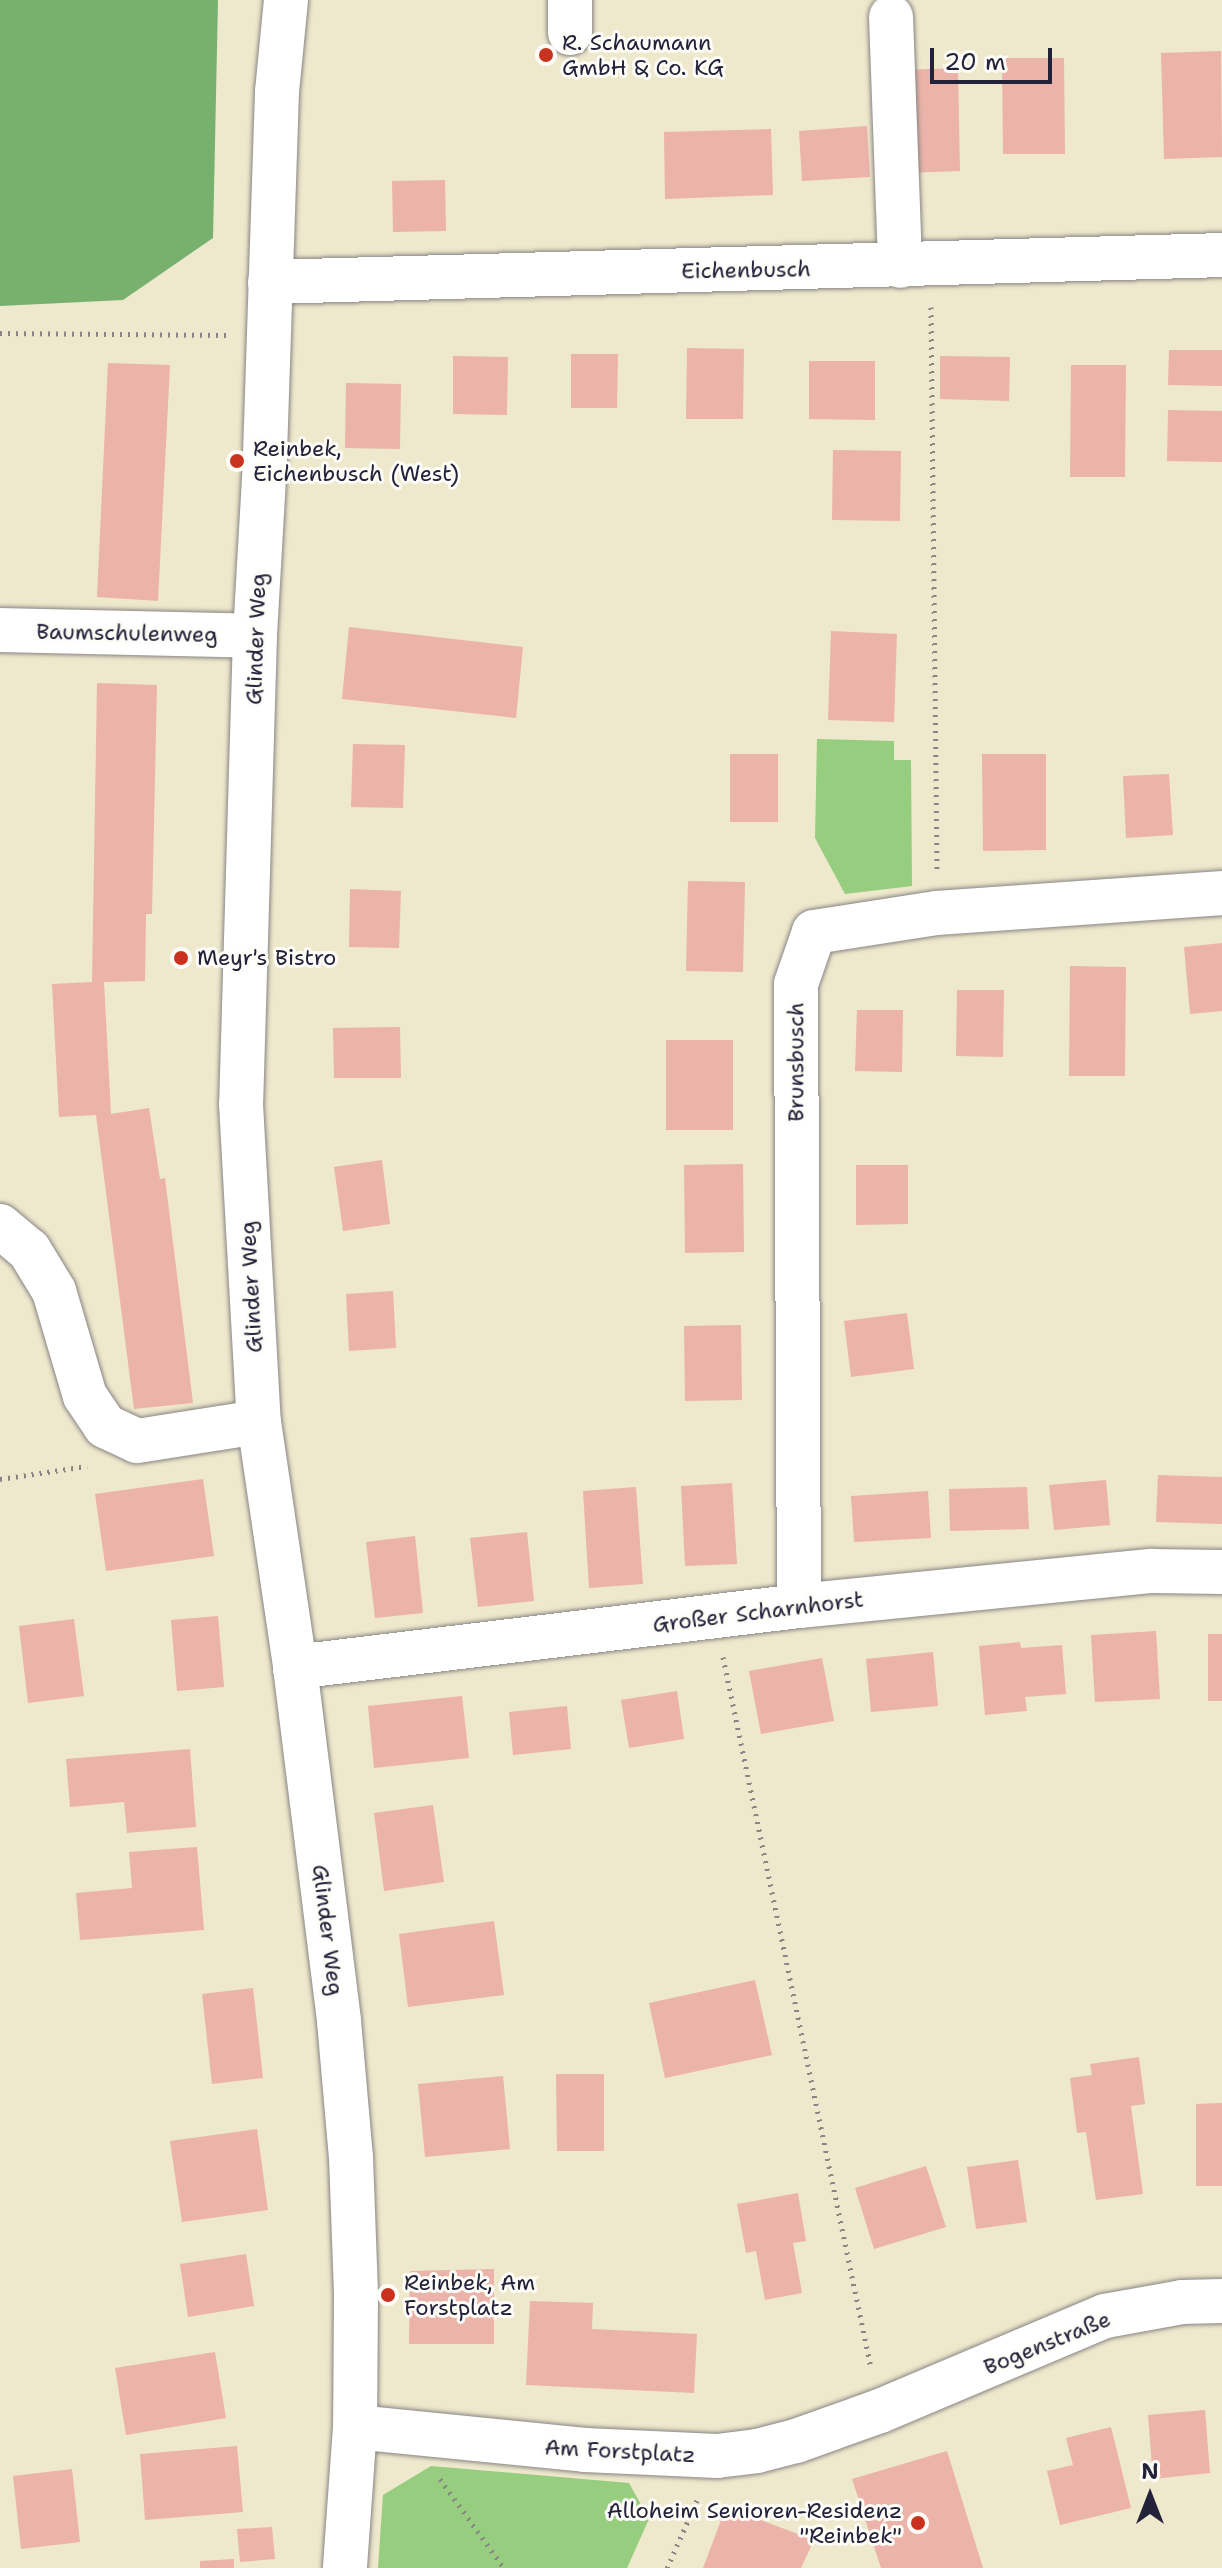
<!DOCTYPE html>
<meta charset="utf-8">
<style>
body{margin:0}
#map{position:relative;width:1222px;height:2568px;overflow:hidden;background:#eee8cc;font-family:"Shantell Sans",sans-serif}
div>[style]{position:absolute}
.green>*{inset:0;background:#96cd7f}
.forest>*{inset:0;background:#78b06e}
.building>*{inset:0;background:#ebb3a9}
.path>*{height:5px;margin-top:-2.5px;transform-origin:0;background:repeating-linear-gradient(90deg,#888584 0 2px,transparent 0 8px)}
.roads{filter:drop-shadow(0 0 2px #888584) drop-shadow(0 0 2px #888584)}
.minor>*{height:44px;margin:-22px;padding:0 22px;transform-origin:22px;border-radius:22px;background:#fff}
.dots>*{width:22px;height:22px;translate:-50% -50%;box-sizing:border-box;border:4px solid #fdfcf7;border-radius:50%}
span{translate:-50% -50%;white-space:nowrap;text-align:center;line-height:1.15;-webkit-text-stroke:6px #fdfcf7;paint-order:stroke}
.poi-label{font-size:22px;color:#22223b}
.left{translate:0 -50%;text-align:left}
.right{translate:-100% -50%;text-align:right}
.street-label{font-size:22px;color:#22223b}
.north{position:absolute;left:1110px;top:2456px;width:80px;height:80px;-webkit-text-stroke:6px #fdfcf7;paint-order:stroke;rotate:0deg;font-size:22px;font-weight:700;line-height:32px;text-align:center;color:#22223b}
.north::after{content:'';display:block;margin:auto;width:28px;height:36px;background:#22223b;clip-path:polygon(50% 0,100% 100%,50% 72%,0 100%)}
.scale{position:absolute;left:930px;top:48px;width:122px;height:36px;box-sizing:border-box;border:4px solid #22223b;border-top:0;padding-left:10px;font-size:24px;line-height:28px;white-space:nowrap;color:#22223b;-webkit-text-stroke:6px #fdfcf7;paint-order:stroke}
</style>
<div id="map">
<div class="green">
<i style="clip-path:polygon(817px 739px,894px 741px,894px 760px,911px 760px,912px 886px,845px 894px,815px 838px)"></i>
<i style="clip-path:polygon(431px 2466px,629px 2483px,649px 2519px,627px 2568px,378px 2568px,383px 2495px)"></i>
</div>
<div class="forest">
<i style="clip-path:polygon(0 0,218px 0,213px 238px,123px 300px,0 306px)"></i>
</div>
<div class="building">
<i style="clip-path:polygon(1221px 51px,1222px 157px,1164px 159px,1161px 53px)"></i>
<i style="clip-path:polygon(1002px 58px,1064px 58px,1065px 154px,1003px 154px)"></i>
<i style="clip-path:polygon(958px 68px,960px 171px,906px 173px,904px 70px)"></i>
<i style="clip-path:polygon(867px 126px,870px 177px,802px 181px,799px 131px)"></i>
<i style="clip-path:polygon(771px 129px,773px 195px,665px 199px,664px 132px)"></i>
<i style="clip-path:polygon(445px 180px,446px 231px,393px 232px,392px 181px)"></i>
<i style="clip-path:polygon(687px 348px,744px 349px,743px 419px,686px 419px)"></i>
<i style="clip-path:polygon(1169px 350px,1222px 350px,1222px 386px,1168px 385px)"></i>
<i style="clip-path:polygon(571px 354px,618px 354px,617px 408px,571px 408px)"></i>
<i style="clip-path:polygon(453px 356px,508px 357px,507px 415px,453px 414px)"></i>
<i style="clip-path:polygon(940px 356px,1010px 357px,1009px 401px,940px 399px)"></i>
<i style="clip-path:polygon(809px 361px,875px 361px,875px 420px,809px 419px)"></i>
<i style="clip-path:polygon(108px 363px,170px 365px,158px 601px,97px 597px)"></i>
<i style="clip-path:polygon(1071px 365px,1126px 365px,1125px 477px,1070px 477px)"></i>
<i style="clip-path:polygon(346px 383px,401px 384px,400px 449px,345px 448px)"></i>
<i style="clip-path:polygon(1168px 410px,1222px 411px,1222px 462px,1167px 461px)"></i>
<i style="clip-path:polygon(833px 450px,901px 451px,900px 521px,832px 520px)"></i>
<i style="clip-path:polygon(349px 627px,523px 647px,516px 718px,342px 699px)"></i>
<i style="clip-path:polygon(831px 631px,897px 634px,894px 722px,828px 720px)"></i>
<i style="clip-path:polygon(97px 683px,157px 685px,152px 914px,146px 914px,145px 981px,104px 982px,111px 1114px,149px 1108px,160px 1179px,165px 1178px,193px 1403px,134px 1409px,96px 1115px,59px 1117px,52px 984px,92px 982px)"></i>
<i style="clip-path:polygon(353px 744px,405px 745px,403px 808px,351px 807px)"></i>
<i style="clip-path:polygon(730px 754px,778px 754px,778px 822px,730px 822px)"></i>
<i style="clip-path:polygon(982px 754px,1046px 754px,1046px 850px,983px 851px)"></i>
<i style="clip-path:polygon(1169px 774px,1173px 835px,1126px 838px,1123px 776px)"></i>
<i style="clip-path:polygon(688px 881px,745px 882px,743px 972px,686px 971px)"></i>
<i style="clip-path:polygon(350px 889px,401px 891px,399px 948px,349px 947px)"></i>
<i style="clip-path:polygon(1222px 943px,1222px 1011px,1190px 1014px,1184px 947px)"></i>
<i style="clip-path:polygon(1070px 966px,1126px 967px,1125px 1076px,1069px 1076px)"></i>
<i style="clip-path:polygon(957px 990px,1004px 990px,1003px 1057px,956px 1056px)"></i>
<i style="clip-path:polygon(857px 1010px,903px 1010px,902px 1072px,855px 1071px)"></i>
<i style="clip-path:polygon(400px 1027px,401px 1078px,334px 1078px,333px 1028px)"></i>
<i style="clip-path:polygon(666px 1040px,733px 1040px,733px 1130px,666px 1130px)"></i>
<i style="clip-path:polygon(382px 1160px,390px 1224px,343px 1231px,334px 1167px)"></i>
<i style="clip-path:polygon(743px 1164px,744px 1252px,685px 1253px,684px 1165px)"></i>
<i style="clip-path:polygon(856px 1165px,908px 1165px,908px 1224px,856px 1225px)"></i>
<i style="clip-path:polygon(393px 1291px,396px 1348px,349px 1351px,346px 1294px)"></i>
<i style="clip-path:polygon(907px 1313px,914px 1369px,851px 1377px,844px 1321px)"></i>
<i style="clip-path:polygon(741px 1325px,742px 1400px,685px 1401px,684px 1326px)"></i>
<i style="clip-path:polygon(1158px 1475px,1222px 1477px,1222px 1524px,1156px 1522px)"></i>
<i style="clip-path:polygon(203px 1479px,214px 1556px,106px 1571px,95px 1494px)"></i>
<i style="clip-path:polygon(1106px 1480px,1110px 1525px,1054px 1530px,1049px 1485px)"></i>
<i style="clip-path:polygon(732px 1483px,737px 1564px,685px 1566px,681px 1486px)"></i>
<i style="clip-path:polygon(636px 1487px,643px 1584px,589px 1588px,583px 1491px)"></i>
<i style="clip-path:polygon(1027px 1487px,1029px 1529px,950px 1531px,949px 1489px)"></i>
<i style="clip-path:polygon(928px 1491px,931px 1538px,854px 1542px,851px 1496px)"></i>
<i style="clip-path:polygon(527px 1532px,534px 1601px,478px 1607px,470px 1538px)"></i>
<i style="clip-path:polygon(415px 1536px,423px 1613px,375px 1618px,366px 1542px)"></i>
<i style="clip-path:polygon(218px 1616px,224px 1687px,177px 1691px,171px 1620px)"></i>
<i style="clip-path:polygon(74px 1619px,84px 1696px,28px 1703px,19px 1626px)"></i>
<i style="clip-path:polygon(1156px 1631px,1160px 1699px,1095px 1702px,1091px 1635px)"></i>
<i style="clip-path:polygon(1208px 1634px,1222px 1634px,1222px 1701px,1208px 1701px)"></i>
<i style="clip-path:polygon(1020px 1642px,1021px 1648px,1062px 1645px,1066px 1694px,1025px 1697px,1027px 1711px,985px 1715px,979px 1646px)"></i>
<i style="clip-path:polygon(933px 1652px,938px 1706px,871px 1712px,866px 1659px)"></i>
<i style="clip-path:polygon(822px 1658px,834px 1721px,761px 1734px,749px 1671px)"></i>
<i style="clip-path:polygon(677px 1691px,684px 1739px,629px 1748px,621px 1700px)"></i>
<i style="clip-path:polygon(462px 1696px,469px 1758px,374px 1768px,368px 1706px)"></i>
<i style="clip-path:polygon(567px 1706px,571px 1749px,513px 1755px,509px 1712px)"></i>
<i style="clip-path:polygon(190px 1749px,196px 1827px,127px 1833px,124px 1802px,70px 1807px,66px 1759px)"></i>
<i style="clip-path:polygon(433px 1805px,444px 1882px,384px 1891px,374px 1813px)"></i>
<i style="clip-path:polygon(197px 1847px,204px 1930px,80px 1940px,76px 1893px,132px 1888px,129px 1852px)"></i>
<i style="clip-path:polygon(494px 1921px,504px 1995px,408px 2007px,399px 1934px)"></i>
<i style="clip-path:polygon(755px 1980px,772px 2055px,665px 2078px,649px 2003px)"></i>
<i style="clip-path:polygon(253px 1988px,263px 2078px,212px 2084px,202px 1994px)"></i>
<i style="clip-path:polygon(1139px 2057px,1145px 2104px,1131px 2106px,1143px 2194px,1096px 2200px,1086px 2132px,1077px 2133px,1070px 2078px,1092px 2075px,1090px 2064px)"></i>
<i style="clip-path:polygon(556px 2074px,604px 2074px,604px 2151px,557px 2151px)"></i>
<i style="clip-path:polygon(503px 2076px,510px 2149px,425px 2157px,418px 2084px)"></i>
<i style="clip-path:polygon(1222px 2103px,1222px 2186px,1196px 2186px,1196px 2104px)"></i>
<i style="clip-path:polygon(257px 2129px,268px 2210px,182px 2222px,170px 2141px)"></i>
<i style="clip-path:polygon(1018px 2160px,1027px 2222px,976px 2229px,967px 2167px)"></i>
<i style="clip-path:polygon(926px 2166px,946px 2227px,874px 2249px,855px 2188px)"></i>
<i style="clip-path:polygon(798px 2193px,806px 2241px,793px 2243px,802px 2293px,765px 2300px,756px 2251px,746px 2253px,737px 2204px)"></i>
<i style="clip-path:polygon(246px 2254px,254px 2306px,188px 2317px,180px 2264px)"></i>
<i style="clip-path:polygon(494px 2269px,494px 2344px,409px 2344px,410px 2271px)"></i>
<i style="clip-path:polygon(530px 2301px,593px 2303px,592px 2329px,697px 2334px,694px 2393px,526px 2385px)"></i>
<i style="clip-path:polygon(215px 2352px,226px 2418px,126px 2435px,115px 2368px)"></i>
<i style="clip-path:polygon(1205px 2410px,1210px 2473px,1153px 2479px,1148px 2415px)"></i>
<i style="clip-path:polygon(1111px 2427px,1131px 2508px,1060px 2525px,1047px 2471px,1073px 2465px,1066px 2438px)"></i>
<i style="clip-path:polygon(237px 2446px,243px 2512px,145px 2520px,140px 2454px)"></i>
<i style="clip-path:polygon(947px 2451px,983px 2568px,881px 2568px,852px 2479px)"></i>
<i style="clip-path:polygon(72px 2469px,80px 2542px,21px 2549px,13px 2476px)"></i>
<i style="clip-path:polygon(726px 2507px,814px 2540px,801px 2568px,703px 2568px)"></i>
<i style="clip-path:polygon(272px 2527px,275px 2559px,240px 2562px,237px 2529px)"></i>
<i style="clip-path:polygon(234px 2559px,234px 2568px,200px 2568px,200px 2561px)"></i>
</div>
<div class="path">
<i style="left:931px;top:307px;width:566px;rotate:89.39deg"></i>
<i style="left:0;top:333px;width:227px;rotate:0.5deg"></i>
<i style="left:0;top:1479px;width:88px;rotate:-8.5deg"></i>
<i style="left:723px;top:1657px;width:726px;rotate:78.24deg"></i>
<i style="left:440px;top:2479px;width:110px;rotate:54.3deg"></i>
<i style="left:667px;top:2568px;width:79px;rotate:-66deg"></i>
</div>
<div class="roads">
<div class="minor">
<i style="left:286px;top:0;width:92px;rotate:95.6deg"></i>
<i style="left:277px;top:92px;width:369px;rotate:91.9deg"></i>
<i style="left:265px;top:461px;width:175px;rotate:93.3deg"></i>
<i style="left:255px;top:636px;width:468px;rotate:91.7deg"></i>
<i style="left:241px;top:1104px;width:319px;rotate:86.8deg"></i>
<i style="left:259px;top:1422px;width:248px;rotate:81.6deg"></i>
<i style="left:295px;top:1667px;width:357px;rotate:82.9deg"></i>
<i style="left:339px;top:2021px;width:137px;rotate:85deg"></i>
<i style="left:351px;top:2157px;width:138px;rotate:87.9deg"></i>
<i style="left:356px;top:2295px;width:132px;rotate:90.4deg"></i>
<i style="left:355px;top:2427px;width:141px;rotate:94.1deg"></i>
<i style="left:570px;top:0;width:33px;rotate:90deg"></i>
<i style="left:891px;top:17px;width:249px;rotate:87.9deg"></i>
<i style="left:270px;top:282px;width:952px;rotate:-1.62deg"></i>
<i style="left:0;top:630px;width:255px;rotate:1.3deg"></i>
<i style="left:0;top:1226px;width:38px;rotate:40deg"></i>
<i style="left:29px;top:1250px;width:48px;rotate:58.6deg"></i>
<i style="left:54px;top:1291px;width:109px;rotate:73.6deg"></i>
<i style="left:85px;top:1396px;width:36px;rotate:56deg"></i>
<i style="left:105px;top:1426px;width:35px;rotate:25deg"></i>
<i style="left:137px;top:1441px;width:123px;rotate:-8.9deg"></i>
<i style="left:799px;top:1606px;width:622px;rotate:-90.28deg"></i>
<i style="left:796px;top:984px;width:55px;rotate:-70.9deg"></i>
<i style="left:814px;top:932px;width:124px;rotate:-8.8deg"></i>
<i style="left:937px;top:913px;width:286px;rotate:-4deg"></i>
<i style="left:295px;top:1667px;width:508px;rotate:-6.9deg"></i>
<i style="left:799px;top:1606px;width:355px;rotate:-5.7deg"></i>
<i style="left:1152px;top:1571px;width:70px;rotate:0.8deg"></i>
<i style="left:355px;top:2427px;width:231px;rotate:5.7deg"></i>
<i style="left:585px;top:2450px;width:132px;rotate:2.6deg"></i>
<i style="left:717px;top:2456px;width:40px;rotate:-7.1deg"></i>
<i style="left:757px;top:2451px;width:40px;rotate:-14.4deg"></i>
<i style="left:796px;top:2441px;width:89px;rotate:-19.7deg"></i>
<i style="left:880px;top:2411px;width:244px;rotate:-22.9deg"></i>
<i style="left:1105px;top:2316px;width:78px;rotate:-10.3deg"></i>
<i style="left:1182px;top:2302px;width:40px;rotate:-1.4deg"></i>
</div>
</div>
<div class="dots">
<i style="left:546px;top:55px;background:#c8321e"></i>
<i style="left:237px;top:461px;background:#c8321e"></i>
<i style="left:181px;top:958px;background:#c8321e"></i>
<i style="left:388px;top:2295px;background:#c8321e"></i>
<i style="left:918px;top:2523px;background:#c8321e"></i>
</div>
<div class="poi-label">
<span class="left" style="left:562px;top:55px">R. Schaumann<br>GmbH &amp; Co. KG</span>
<span class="left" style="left:253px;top:461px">Reinbek,<br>Eichenbusch (West)</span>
<span class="left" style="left:197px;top:958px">Meyr's Bistro</span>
<span class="left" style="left:404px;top:2295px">Reinbek, Am<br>Forstplatz</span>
<span class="right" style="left:902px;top:2523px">Alloheim Senioren-Residenz<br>"Reinbek"</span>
</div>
<div class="street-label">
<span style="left:746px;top:270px;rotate:-1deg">Eichenbusch</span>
<span style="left:127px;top:633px;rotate:1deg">Baumschulenweg</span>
<span style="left:256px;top:639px;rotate:-88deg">Glinder Weg</span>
<span style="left:796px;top:1062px;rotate:-90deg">Brunsbusch</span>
<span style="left:251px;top:1287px;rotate:-93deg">Glinder Weg</span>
<span style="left:758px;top:1612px;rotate:-7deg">Großer Scharnhorst</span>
<span style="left:328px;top:1930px;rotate:83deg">Glinder Weg</span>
<span style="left:1047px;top:2343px;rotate:-22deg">Bogenstraße</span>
<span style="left:620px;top:2451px;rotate:3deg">Am Forstplatz</span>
</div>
<div class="north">N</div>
<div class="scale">20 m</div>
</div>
